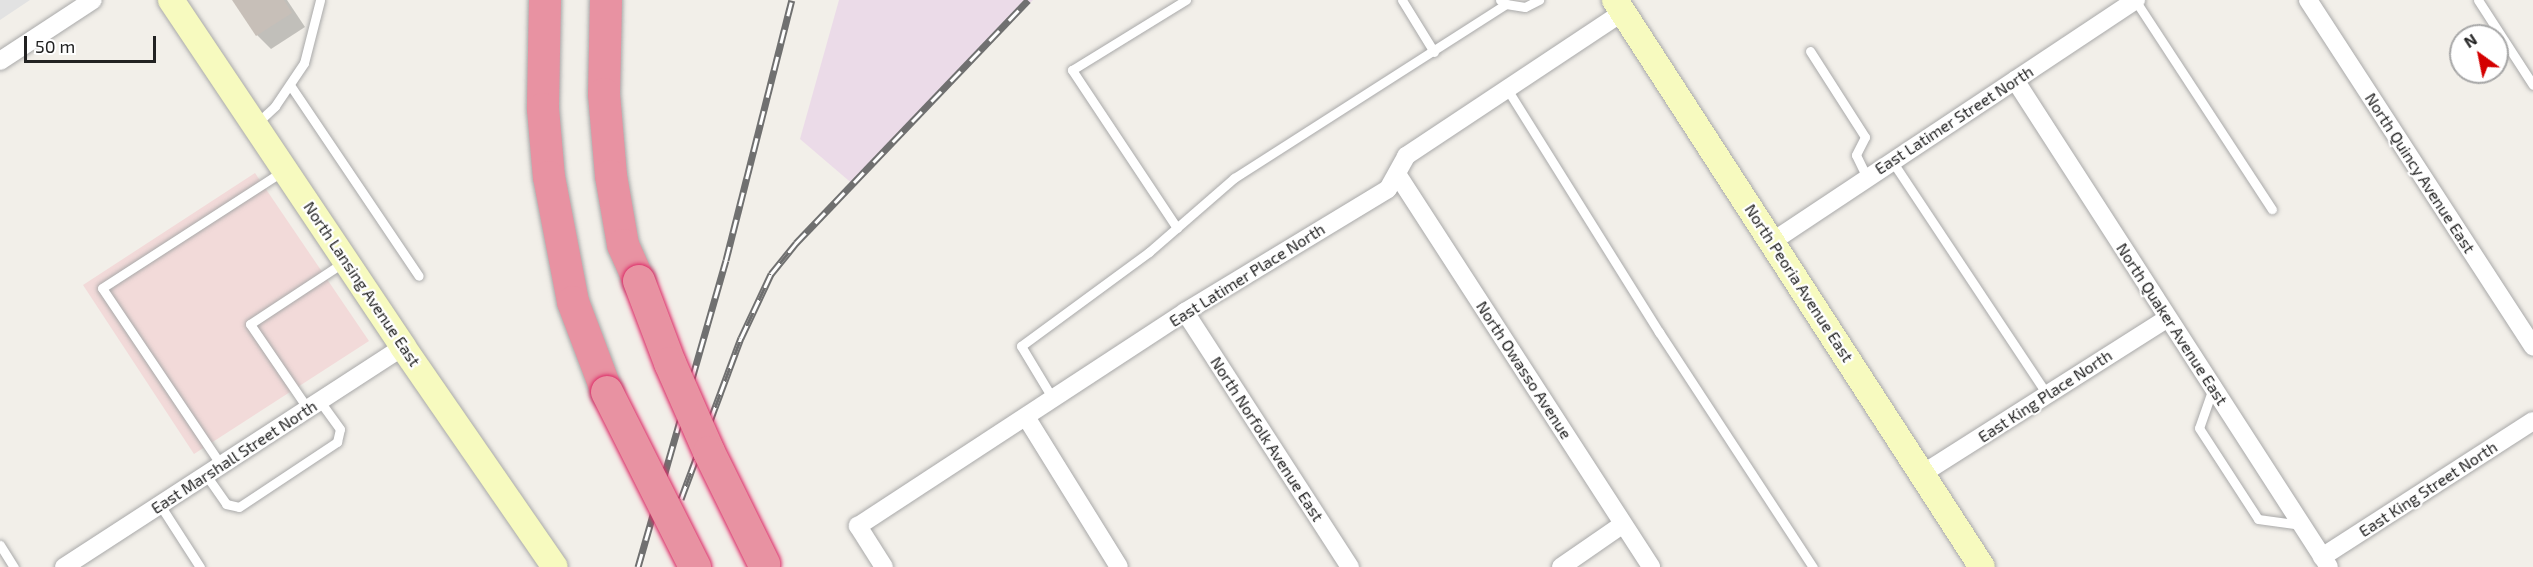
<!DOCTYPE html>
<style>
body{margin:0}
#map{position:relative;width:2533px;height:567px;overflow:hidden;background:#f2efe9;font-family:"Exo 2",sans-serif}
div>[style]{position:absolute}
.commercial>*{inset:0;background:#f2dad9}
.industrial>*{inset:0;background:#ebdbe8}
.parking>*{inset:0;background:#e2e2e2}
.shadow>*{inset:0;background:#0003}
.building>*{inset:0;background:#c7bfb8}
.roads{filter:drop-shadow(0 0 2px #a9a9a9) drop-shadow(0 0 2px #a9a9a9)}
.lane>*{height:9px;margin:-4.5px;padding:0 4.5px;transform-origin:4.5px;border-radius:4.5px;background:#fff}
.street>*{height:18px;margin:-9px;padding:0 9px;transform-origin:9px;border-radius:9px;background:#fff}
.secondary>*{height:26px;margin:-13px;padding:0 13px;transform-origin:13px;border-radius:13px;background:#f7fabf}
.highway>*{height:32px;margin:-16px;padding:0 16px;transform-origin:16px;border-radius:16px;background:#e892a2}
.rail>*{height:7px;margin-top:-3.5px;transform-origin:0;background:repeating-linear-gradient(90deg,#fff 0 14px,#707070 0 28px);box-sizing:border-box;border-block:2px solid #707070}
.bridges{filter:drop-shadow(0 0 2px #dc2a67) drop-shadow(0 0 2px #dc2a67)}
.highway-bridge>*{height:32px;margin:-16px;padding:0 16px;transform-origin:16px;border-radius:16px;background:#e892a2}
span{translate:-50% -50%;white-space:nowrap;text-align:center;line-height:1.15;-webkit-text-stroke:4.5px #fff;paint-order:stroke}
.street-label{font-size:16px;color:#222}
.north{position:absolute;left:2449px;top:24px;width:60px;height:60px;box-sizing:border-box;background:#fff;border:2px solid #a7a7a7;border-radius:50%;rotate:327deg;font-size:16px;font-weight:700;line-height:24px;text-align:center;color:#222}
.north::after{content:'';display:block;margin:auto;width:21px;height:27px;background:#d40000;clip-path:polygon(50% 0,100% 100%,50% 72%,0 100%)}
.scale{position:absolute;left:24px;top:36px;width:132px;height:27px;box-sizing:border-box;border:3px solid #222;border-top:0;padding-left:8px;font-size:18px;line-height:21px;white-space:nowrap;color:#222;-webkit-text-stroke:4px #fff;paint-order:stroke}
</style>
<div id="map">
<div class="commercial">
<i style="clip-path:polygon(255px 173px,369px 341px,194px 454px,83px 285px)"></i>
</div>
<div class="industrial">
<i style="clip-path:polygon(839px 0,1033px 0,855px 186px,800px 139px)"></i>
</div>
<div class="parking">
<i style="clip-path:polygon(0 0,30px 0,0 20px)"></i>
</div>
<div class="shadow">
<i style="clip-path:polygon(234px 0,287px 0,305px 27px,271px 49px,257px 35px)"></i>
</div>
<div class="building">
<i style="clip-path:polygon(232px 0,284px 0,292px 13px,256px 36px)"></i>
</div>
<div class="roads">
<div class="lane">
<i style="left:1402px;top:0;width:61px;rotate:58.4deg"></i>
<i style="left:1500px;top:0;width:7px;rotate:34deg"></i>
<i style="left:1506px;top:4px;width:19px;rotate:9deg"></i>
<i style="left:1525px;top:7px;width:16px;rotate:-27deg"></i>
<i style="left:2135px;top:0;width:250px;rotate:56.8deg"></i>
<i style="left:2478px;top:0;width:101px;rotate:57.1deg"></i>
<i style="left:1810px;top:51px;width:102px;rotate:57.4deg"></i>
<i style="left:1865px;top:137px;width:20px;rotate:117deg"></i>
<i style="left:1856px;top:155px;width:25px;rotate:64deg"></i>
<i style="left:290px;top:85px;width:230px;rotate:56deg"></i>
<i style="left:1507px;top:89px;width:287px;rotate:58deg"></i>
<i style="left:1659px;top:332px;width:281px;rotate:56.8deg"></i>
<i style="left:257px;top:123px;width:25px;rotate:-43deg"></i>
<i style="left:275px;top:106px;width:52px;rotate:-56deg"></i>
<i style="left:304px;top:63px;width:65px;rotate:-75.7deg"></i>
<i style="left:1892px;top:161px;width:280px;rotate:56.4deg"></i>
<i style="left:1177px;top:228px;width:190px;rotate:-123.6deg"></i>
<i style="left:1072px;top:70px;width:134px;rotate:-31.6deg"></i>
<i style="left:2213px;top:388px;width:42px;rotate:109.3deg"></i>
<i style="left:2199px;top:428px;width:108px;rotate:57deg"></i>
<i style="left:2258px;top:519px;width:44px;rotate:7.8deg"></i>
<i style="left:1053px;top:399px;width:62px;rotate:-121.1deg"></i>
<i style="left:1021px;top:346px;width:159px;rotate:-36.3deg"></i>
<i style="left:1149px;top:252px;width:113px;rotate:-41deg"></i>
<i style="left:1234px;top:178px;width:323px;rotate:-32.6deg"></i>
<i style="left:308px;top:409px;width:103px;rotate:-124.3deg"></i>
<i style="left:250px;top:324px;width:113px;rotate:-33.4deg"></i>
<i style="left:221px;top:465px;width:213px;rotate:-123.9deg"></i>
<i style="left:102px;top:288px;width:216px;rotate:-32.9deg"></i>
<i style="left:206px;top:475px;width:35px;rotate:55deg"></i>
<i style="left:226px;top:504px;width:13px;rotate:13deg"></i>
<i style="left:239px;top:507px;width:118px;rotate:-33.6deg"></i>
<i style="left:337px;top:442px;width:13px;rotate:-77deg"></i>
<i style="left:340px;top:429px;width:34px;rotate:-126deg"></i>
<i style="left:160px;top:505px;width:74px;rotate:57.2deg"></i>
<i style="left:0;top:545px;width:26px;rotate:58deg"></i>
</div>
<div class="street">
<i style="left:2308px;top:0;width:413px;rotate:57deg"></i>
<i style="left:0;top:61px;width:111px;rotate:-33.3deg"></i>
<i style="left:2015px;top:80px;width:579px;rotate:57.19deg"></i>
<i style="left:1397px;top:174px;width:468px;rotate:57.1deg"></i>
<i style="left:1773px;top:241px;width:436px;rotate:-33.6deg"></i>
<i style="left:1185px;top:312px;width:304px;rotate:57.1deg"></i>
<i style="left:1026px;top:417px;width:176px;rotate:58.2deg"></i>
<i style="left:1922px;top:474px;width:291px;rotate:-32.4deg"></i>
<i style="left:2322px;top:557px;width:251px;rotate:-32.8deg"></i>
<i style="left:64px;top:567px;width:404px;rotate:-33deg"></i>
<i style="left:884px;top:567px;width:49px;rotate:-122.4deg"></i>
<i style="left:858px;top:526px;width:391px;rotate:-33.2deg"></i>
<i style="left:1185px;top:312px;width:237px;rotate:-31.2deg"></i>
<i style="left:1388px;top:189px;width:38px;rotate:-61deg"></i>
<i style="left:1406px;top:156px;width:260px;rotate:-33.6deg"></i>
<i style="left:1561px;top:567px;width:75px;rotate:-34.7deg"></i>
</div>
<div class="secondary">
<i style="left:171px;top:0;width:417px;rotate:56.2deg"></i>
<i style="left:403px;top:347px;width:267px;rotate:55.4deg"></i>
<i style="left:1615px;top:0;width:675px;rotate:57.09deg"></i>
</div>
<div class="highway">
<i style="left:545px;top:0;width:109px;rotate:91.1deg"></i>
<i style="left:543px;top:109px;width:68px;rotate:85deg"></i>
<i style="left:549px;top:177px;width:127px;rotate:79.1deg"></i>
<i style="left:573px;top:302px;width:96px;rotate:69.3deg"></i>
<i style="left:606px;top:0;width:94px;rotate:91.2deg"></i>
<i style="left:604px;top:94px;width:82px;rotate:85.1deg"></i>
<i style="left:611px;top:176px;width:70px;rotate:80.1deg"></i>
<i style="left:623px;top:245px;width:39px;rotate:66deg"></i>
</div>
</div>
<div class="rail">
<i style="left:681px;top:499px;width:172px;rotate:-69.6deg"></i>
<i style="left:741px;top:338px;width:71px;rotate:-64.9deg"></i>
<i style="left:771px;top:274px;width:40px;rotate:-51deg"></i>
<i style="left:796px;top:243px;width:336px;rotate:-46.3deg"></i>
<i style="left:638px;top:567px;width:319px;rotate:-74deg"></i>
<i style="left:726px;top:260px;width:268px;rotate:-75.8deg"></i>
</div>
<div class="bridges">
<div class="highway-bridge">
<i style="left:639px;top:281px;width:88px;rotate:69.3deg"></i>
<i style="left:670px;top:363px;width:97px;rotate:66.3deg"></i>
<i style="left:709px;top:452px;width:125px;rotate:63.8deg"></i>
<i style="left:607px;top:392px;width:196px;rotate:63.3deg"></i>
</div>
</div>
<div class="street-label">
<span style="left:1954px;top:120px;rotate:-33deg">East Latimer Street North</span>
<span style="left:2420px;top:173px;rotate:57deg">North Quincy Avenue East</span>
<span style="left:1247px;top:275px;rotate:-32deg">East Latimer Place North</span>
<span style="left:1799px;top:283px;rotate:57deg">North Peoria Avenue East</span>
<span style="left:362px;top:284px;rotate:56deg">North Lansing Avenue East</span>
<span style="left:2172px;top:324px;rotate:57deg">North Quaker Avenue East</span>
<span style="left:1524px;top:370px;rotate:57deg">North Owasso Avenue</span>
<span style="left:2045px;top:396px;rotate:-33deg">East King Place North</span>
<span style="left:1267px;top:439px;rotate:57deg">North Norfolk Avenue East</span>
<span style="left:234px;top:457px;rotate:-33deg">East Marshall Street North</span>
<span style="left:2428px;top:489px;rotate:-33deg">East King Street North</span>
</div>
<div class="north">N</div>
<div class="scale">50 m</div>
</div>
